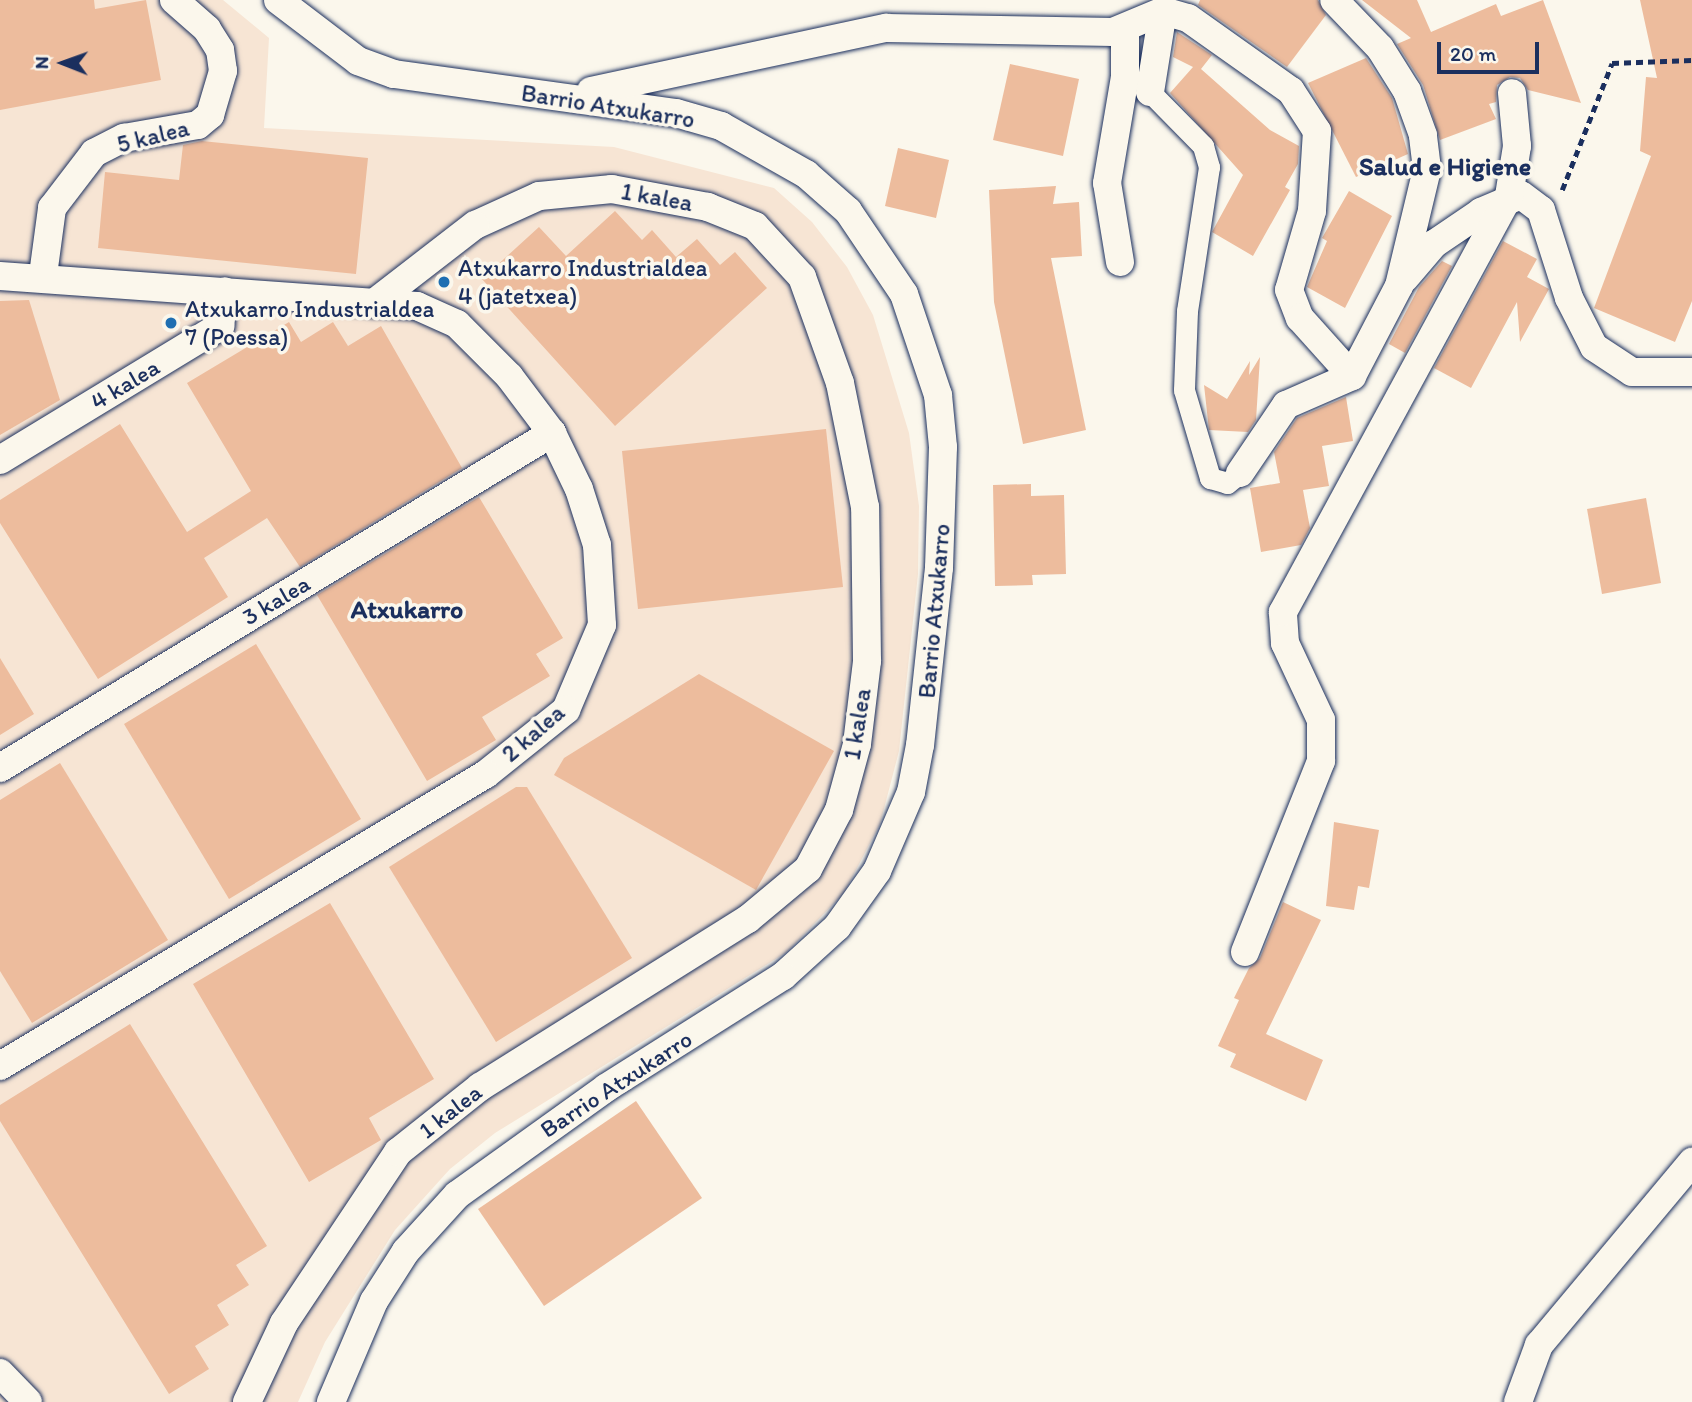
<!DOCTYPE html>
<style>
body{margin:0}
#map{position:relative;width:1692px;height:1402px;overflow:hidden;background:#fbf7ec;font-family:Itim,sans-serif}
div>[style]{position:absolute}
.built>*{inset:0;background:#f7e5d4}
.building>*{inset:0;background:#edbc9d}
.path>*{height:4.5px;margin-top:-2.25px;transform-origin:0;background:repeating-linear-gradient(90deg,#1b2f5e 0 7px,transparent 0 12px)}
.roads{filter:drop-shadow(0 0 2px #1b2f5e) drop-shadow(0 0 2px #1b2f5e)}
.pedestrian>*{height:21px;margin:-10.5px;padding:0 10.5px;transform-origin:10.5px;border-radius:10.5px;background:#fbf7ec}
.minor>*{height:28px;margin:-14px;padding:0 14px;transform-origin:14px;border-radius:14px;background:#fbf7ec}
.dots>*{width:19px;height:19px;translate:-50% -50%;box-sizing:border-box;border:4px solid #fbf7ec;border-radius:50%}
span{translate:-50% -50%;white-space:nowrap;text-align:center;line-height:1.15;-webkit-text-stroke:7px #fbf7ec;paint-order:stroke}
.street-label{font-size:24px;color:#1b2f5e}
.poi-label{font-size:24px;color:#1b2f5e}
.left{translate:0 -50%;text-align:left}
.neighbourhood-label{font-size:26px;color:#1b2f5e;font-weight:700}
.north{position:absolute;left:28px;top:28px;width:70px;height:70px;-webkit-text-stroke:5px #fbf7ec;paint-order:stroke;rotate:271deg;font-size:19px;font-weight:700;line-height:28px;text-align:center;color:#1b2f5e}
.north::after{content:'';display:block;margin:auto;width:24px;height:32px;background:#1b2f5e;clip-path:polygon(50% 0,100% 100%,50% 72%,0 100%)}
.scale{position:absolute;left:1437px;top:42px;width:102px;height:32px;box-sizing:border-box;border:4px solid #1b2f5e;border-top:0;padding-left:9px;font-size:21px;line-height:24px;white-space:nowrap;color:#1b2f5e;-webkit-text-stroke:5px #fbf7ec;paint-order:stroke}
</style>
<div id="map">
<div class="built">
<i style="clip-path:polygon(0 0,223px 0,269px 38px,264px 128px,614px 147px,774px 188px,812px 222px,847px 267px,873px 315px,909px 433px,919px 506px,918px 574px,899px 751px,880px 824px,844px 893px,787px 952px,495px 1133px,450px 1169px,395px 1230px,325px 1342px,298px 1402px,0 1402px)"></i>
</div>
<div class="building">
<i style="clip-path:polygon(0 0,94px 0,95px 9px,146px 0,161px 80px,0 110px)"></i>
<i style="clip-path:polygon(1200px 0,1318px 0,1326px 15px,1287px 67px,1198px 5px)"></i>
<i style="clip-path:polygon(1362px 0,1417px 0,1431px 32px,1496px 4px,1501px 16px,1543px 0,1581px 103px,1528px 90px,1520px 78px,1510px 77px,1497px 85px,1496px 102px,1489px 104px,1496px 119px,1440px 140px,1423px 85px,1397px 44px,1411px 38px)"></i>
<i style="clip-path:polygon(1640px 0,1692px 0,1692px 301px,1675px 342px,1594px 308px,1651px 156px,1640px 151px,1646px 77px,1657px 78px)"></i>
<i style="clip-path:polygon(1177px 32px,1212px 55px,1201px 69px,1270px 130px,1299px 146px,1298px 164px,1285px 187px,1290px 190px,1253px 256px,1212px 232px,1243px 175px,1170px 93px,1193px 67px,1173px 57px)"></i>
<i style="clip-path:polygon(1366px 58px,1392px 98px,1408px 154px,1356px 177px,1308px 83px)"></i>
<i style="clip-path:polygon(1010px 64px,1079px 79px,1063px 156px,993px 140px)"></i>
<i style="clip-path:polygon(202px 141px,368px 158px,356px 274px,98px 248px,105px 172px,179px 180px,183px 145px)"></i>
<i style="clip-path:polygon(898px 148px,949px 160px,936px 218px,885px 206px)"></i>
<i style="clip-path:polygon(1056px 186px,1053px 204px,1079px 202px,1082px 256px,1051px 258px,1086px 430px,1023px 444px,994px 302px,989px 190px)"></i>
<i style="clip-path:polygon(1349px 191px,1392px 216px,1345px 308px,1307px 287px,1327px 241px,1322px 238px)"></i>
<i style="clip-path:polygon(615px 211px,642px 240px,652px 230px,676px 257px,697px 239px,720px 265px,735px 252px,767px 288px,615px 426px,482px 279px,539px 227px,566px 256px)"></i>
<i style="clip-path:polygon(1503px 241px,1537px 259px,1527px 277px,1549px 289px,1520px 342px,1517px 302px,1471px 388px,1434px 368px)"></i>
<i style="clip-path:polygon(1442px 261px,1452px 266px,1405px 353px,1389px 344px,1419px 287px)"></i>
<i style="clip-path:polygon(29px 300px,60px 400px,0 435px,0 301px)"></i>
<i style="clip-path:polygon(289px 322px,301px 342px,333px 322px,348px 346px,381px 326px,462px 468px,300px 567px,267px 518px,204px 558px,228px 597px,98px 679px,0 523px,0 500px,120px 424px,187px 532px,251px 491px,187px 383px)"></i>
<i style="clip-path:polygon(1260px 357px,1256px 420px,1248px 432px,1209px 430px,1204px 385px,1227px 399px,1250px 361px,1249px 375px)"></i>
<i style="clip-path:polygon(1346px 397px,1353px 441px,1322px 446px,1329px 486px,1303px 490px,1310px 528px,1301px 545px,1261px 552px,1250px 488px,1280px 483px,1274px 452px,1297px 418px)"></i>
<i style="clip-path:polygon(826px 429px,843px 587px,638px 609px,622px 451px)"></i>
<i style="clip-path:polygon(1031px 484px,1031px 496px,1064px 495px,1066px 574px,1032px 575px,1033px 585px,995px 586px,993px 485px)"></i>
<i style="clip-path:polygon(479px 497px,563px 638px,536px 654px,550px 676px,482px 717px,496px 740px,427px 781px,317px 595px)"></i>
<i style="clip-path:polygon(1646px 498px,1661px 583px,1602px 594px,1587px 509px)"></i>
<i style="clip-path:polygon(256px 644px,361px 819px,229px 899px,124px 724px)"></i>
<i style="clip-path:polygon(0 658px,34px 714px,0 735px)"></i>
<i style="clip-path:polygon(699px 674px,834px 751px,756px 890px,554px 775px,564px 758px)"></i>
<i style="clip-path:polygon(60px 763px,168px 940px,32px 1023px,0 971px,0 800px)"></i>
<i style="clip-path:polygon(516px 787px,527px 787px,632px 958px,496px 1042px,389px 867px)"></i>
<i style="clip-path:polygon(1334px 822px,1379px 830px,1369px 888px,1358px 886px,1354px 910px,1326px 906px)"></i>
<i style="clip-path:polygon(1283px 902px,1321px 920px,1266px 1034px,1323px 1060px,1306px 1101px,1230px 1067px,1236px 1054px,1218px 1046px,1239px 1000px,1234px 998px,1249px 968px,1260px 958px)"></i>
<i style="clip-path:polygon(330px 903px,434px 1079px,369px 1118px,381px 1140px,309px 1182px,193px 984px)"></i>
<i style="clip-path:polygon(130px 1024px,267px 1246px,236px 1265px,249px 1285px,217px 1305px,229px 1325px,195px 1346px,209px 1369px,169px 1394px,0 1121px,0 1105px)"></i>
<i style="clip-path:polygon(636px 1101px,702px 1198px,544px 1306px,478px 1209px)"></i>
</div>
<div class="path">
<i style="left:1562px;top:190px;width:136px;rotate:-68.5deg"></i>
<i style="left:1612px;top:63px;width:80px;rotate:-2.1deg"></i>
</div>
<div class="roads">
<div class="pedestrian">
<i style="left:1150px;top:92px;width:76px;rotate:45.5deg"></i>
<i style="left:1203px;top:146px;width:22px;rotate:74deg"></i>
<i style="left:1209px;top:167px;width:146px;rotate:98.7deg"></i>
<i style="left:1187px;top:311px;width:79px;rotate:92.2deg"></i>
<i style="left:1184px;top:390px;width:92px;rotate:73.5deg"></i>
<i style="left:1210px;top:478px;width:18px;rotate:16deg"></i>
<i style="left:1227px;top:483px;width:16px;rotate:-38deg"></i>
</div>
<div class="minor">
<i style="left:278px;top:0;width:101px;rotate:37.3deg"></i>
<i style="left:358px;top:61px;width:38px;rotate:20deg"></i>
<i style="left:394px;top:74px;width:285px;rotate:7.9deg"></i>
<i style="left:676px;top:113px;width:47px;rotate:16.1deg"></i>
<i style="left:721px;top:126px;width:98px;rotate:29.5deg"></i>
<i style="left:806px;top:174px;width:56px;rotate:41.4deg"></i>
<i style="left:848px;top:211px;width:100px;rotate:56deg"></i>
<i style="left:904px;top:294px;width:107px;rotate:71.4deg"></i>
<i style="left:938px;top:395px;width:52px;rotate:84.5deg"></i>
<i style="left:943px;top:447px;width:121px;rotate:91.9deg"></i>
<i style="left:939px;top:568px;width:178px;rotate:96.1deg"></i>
<i style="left:920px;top:745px;width:48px;rotate:100.8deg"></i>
<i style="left:911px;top:792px;width:86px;rotate:113.3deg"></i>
<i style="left:877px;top:871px;width:69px;rotate:125.5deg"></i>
<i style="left:837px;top:927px;width:73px;rotate:137.8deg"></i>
<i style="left:783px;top:976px;width:209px;rotate:147.7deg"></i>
<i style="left:606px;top:1088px;width:183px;rotate:144.3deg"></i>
<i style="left:457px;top:1195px;width:76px;rotate:132.3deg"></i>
<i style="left:406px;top:1251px;width:59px;rotate:122.6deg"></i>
<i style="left:374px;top:1301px;width:110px;rotate:113.1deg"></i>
<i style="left:591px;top:91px;width:302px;rotate:-12.1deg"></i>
<i style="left:886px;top:28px;width:227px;rotate:1deg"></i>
<i style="left:1113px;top:32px;width:54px;rotate:-22.8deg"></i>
<i style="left:1163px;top:11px;width:26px;rotate:16deg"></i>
<i style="left:1188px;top:18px;width:126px;rotate:35.3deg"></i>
<i style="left:1291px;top:91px;width:48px;rotate:57deg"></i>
<i style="left:1317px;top:131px;width:80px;rotate:93.6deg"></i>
<i style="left:1312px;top:211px;width:82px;rotate:106.2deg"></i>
<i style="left:1289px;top:290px;width:30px;rotate:69deg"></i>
<i style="left:1300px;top:318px;width:78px;rotate:48.1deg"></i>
<i style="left:1150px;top:92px;width:82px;rotate:-80.9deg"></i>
<i style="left:1120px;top:262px;width:80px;rotate:-99.3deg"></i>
<i style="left:1107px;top:183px;width:108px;rotate:-80.4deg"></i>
<i style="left:1125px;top:77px;width:48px;rotate:-90deg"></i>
<i style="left:43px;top:275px;width:68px;rotate:-82.3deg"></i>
<i style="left:52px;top:208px;width:69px;rotate:-52.6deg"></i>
<i style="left:94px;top:153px;width:34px;rotate:-27deg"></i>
<i style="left:124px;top:138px;width:75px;rotate:-10deg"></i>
<i style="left:198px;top:125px;width:16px;rotate:-40deg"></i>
<i style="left:210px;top:115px;width:46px;rotate:-73.5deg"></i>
<i style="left:223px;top:71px;width:21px;rotate:-98deg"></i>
<i style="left:220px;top:50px;width:25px;rotate:-122deg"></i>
<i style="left:207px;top:29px;width:44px;rotate:-138.7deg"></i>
<i style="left:0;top:276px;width:418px;rotate:4.1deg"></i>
<i style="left:417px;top:306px;width:44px;rotate:24.2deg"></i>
<i style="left:457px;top:324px;width:74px;rotate:45deg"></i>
<i style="left:509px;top:376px;width:71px;rotate:53deg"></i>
<i style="left:552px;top:433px;width:62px;rotate:64.3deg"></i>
<i style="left:579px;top:489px;width:59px;rotate:72.2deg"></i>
<i style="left:597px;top:545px;width:80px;rotate:86.4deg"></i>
<i style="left:602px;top:625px;width:92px;rotate:113deg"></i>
<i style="left:566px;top:710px;width:102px;rotate:141.3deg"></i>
<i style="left:486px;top:774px;width:567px;rotate:149deg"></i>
<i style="left:1405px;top:278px;width:45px;rotate:-49.5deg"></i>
<i style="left:1434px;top:244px;width:57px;rotate:-34.2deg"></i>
<i style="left:1481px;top:212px;width:43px;rotate:-23deg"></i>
<i style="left:1521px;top:195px;width:25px;rotate:37deg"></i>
<i style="left:1541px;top:210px;width:92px;rotate:72.3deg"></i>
<i style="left:1569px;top:298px;width:55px;rotate:63deg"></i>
<i style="left:1594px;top:347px;width:45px;rotate:33.3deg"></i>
<i style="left:1632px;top:372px;width:60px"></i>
<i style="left:0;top:460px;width:258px;rotate:-31.3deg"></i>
<i style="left:220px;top:326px;width:35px;rotate:-82deg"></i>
<i style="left:1240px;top:473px;width:82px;rotate:-55.9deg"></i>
<i style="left:1286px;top:405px;width:72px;rotate:-23.7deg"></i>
<i style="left:1352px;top:376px;width:102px;rotate:-62.4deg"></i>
<i style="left:1399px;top:286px;width:120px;rotate:-76.5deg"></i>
<i style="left:1427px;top:169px;width:34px;rotate:-97deg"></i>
<i style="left:1423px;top:135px;width:47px;rotate:-110deg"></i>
<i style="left:1407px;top:91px;width:51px;rotate:-122.1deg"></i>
<i style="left:1380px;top:48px;width:66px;rotate:-133.8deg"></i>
<i style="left:0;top:768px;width:646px;rotate:-31.25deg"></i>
<i style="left:1245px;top:952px;width:206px;rotate:-68.3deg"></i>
<i style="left:1321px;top:761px;width:41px;rotate:-90deg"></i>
<i style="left:1321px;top:720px;width:85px;rotate:-115.1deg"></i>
<i style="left:1285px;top:643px;width:31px;rotate:-94deg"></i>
<i style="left:1283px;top:612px;width:473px;rotate:-61.5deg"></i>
<i style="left:1509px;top:196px;width:51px;rotate:-80.9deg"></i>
<i style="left:1517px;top:146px;width:53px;rotate:-95.4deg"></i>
<i style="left:0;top:1373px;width:40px;rotate:46deg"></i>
<i style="left:247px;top:1402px;width:87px;rotate:-64.9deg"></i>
<i style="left:284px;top:1323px;width:206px;rotate:-56.3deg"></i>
<i style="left:398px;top:1152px;width:105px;rotate:-38.4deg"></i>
<i style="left:480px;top:1087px;width:316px;rotate:-32.1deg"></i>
<i style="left:748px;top:919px;width:78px;rotate:-39.8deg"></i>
<i style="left:808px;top:869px;width:67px;rotate:-62.3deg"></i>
<i style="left:839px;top:810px;width:68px;rotate:-74.7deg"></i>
<i style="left:857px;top:744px;width:84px;rotate:-83.1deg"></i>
<i style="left:867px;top:661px;width:154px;rotate:-90.7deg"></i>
<i style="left:865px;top:507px;width:126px;rotate:-101.4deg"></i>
<i style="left:840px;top:383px;width:113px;rotate:-109.7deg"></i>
<i style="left:802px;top:277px;width:69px;rotate:-132.7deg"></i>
<i style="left:755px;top:226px;width:51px;rotate:-158deg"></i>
<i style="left:708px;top:207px;width:98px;rotate:-169.4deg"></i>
<i style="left:612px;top:189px;width:73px;rotate:174.5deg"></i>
<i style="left:539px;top:196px;width:70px;rotate:155.6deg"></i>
<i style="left:475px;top:225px;width:128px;rotate:142.3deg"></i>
<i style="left:1518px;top:1402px;width:61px;rotate:-69.8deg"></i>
<i style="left:1539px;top:1345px;width:239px;rotate:-50.1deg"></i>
</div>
</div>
<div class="dots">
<i style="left:444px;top:282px;background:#1f6fb2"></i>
<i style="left:171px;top:323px;background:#1f6fb2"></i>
</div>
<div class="street-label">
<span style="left:608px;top:106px;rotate:9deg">Barrio Atxukarro</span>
<span style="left:153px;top:136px;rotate:-14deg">5 kalea</span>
<span style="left:657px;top:197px;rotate:10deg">1 kalea</span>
<span style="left:125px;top:384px;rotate:-31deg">4 kalea</span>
<span style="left:276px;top:600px;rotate:-31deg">3 kalea</span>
<span style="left:934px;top:611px;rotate:-85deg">Barrio Atxukarro</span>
<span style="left:857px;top:724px;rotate:-81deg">1 kalea</span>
<span style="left:533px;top:733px;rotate:-41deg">2 kalea</span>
<span style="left:616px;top:1084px;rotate:-33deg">Barrio Atxukarro</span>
<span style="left:450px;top:1111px;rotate:-38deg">1 kalea</span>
</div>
<div class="poi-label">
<span class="left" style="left:458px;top:282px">Atxukarro Industrialdea<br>4 (jatetxea)</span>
<span class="left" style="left:185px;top:323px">Atxukarro Industrialdea<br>7 (Poessa)</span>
</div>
<div class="neighbourhood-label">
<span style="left:1445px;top:167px">Salud e Higiene</span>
<span style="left:407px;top:610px">Atxukarro</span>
</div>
<div class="north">N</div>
<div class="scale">20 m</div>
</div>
